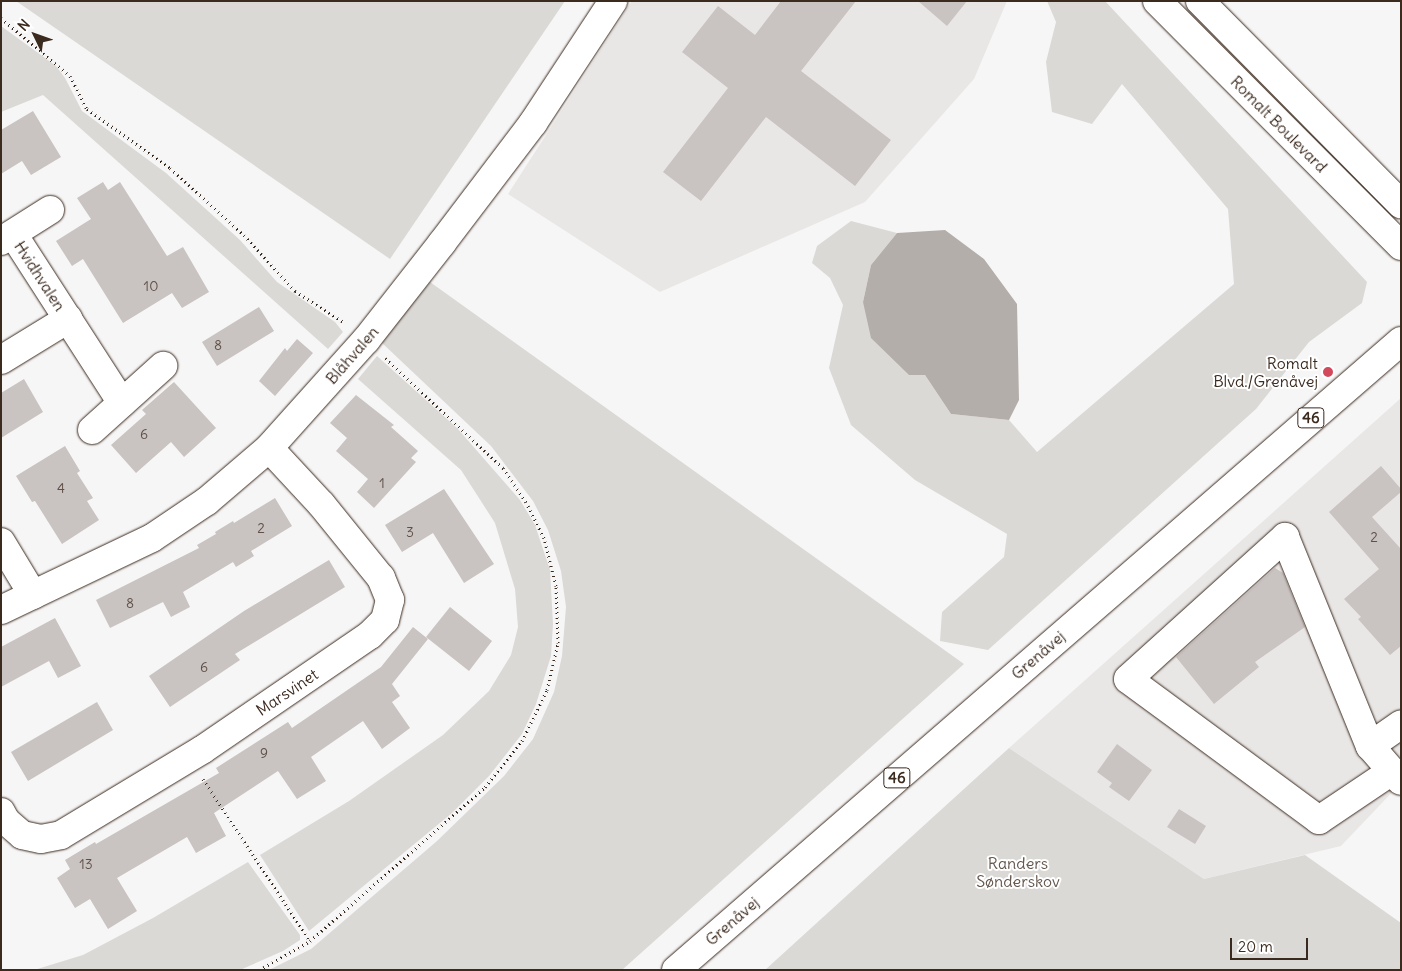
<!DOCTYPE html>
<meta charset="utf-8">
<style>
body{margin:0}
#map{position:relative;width:1402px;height:971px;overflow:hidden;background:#f7f6f6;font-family:Delius,sans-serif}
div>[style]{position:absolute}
.built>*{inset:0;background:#e9e7e6}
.green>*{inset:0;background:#dbd9d6}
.water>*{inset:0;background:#b4aeaa}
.building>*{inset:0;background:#c9c3c1}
.path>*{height:3px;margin-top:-1.5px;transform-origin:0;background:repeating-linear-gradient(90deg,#3b2a1e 0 1px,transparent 0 5px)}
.roads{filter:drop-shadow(0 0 1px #3b2a1e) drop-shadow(0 0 1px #3b2a1e)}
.minor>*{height:28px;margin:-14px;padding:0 14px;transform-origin:14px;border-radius:14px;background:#fff}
.major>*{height:28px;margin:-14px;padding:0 14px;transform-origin:14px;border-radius:14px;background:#fff}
.dots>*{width:14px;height:14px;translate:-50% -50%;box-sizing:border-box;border:2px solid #fff;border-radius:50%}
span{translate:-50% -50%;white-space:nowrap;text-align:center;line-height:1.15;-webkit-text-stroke:4px #fff;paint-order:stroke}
.number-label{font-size:14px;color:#5e5047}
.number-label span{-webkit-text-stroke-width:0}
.shield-label span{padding:1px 4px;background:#fff;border:1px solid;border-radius:4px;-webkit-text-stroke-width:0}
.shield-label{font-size:15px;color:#3b2a1e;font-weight:700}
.street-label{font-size:16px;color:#3b2a1e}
.poi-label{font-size:16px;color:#3b2a1e}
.right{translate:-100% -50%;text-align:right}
.park-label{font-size:16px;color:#63564c}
.frame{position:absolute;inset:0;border:2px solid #3b2a1e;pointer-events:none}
.north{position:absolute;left:10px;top:10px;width:50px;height:50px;-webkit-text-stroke:4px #fff;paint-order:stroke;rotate:312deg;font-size:14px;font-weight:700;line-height:20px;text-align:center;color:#3b2a1e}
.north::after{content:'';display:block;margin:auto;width:18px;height:22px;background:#3b2a1e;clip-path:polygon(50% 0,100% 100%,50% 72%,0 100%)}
.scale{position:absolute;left:1230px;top:938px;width:78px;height:22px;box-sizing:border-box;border:2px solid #3b2a1e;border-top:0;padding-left:6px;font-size:15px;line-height:18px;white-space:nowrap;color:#3b2a1e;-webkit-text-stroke:4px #fff;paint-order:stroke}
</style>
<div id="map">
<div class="built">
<i style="clip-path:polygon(632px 1px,1007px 1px,974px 79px,865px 202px,660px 292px,508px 194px)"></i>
<i style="clip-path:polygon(1401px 398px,1401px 783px,1341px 846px,1204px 879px,1009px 748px)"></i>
</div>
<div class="green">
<i style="clip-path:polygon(16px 1px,565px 1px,390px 259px)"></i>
<i style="clip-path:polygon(1047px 1px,1105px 1px,1367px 282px,1362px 303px,1309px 342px,1256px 409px,988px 650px,940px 641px,942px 612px,1004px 557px,1007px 534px,915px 480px,851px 425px,829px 368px,843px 305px,830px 278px,812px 263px,817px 246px,851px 221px,897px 233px,871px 265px,863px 302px,925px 375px,951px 414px,1009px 420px,1037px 452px,1234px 284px,1228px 209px,1122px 84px,1092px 124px,1052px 112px,1046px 62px,1056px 22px)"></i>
<i style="clip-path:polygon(1px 26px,56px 66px,65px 78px,82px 111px,166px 173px,240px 240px,277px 282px,335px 322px,343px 332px,328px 349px,43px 95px,1px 112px)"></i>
<i style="clip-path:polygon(430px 282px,964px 664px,622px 970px,269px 970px,311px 949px,437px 841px,504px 776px,533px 739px,554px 692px,562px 656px,566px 607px,561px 571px,548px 530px,533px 501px,491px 446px,381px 342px)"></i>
<i style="clip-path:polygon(377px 356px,457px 428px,520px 500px,535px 525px,550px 570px,553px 624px,551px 656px,536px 704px,522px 734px,489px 776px,452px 813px,309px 931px,260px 855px,349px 801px,443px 735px,489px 691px,511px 655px,518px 627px,515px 589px,495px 523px,461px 470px,358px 379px)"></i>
<i style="clip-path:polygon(1009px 748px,1204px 879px,1305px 855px,1401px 923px,1401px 970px,765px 970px)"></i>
<i style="clip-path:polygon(248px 862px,300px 935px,300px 940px,283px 951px,240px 970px,34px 970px,83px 955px,153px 918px)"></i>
</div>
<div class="water">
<i style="clip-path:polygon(945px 230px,984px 259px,1017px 304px,1019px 400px,1009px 420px,951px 414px,925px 375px,909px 375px,871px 338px,863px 302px,871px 265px,897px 233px)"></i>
</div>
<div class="building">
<i style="clip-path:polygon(781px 1px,856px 1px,801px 71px,891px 140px,855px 186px,766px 117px,701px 201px,663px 172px,728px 88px,682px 52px,718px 6px,755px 35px)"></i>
<i style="clip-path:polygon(918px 1px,967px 1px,947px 26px)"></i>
<i style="clip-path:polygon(33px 111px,61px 157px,31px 175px,22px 161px,1px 174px,1px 130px)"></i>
<i style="clip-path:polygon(103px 182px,108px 190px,120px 182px,167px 256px,183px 247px,209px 292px,182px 308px,172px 293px,123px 323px,83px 259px,72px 266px,56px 241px,91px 219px,77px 198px)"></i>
<i style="clip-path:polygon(259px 307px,274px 331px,217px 366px,202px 342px)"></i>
<i style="clip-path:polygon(297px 339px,313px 353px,275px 396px,259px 381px,285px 348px,287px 351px)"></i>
<i style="clip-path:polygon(24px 379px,43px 412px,1px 438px,1px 393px)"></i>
<i style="clip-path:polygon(174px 382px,216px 428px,184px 457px,171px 442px,136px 473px,111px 445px,146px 414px,142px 410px)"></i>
<i style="clip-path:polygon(356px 395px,394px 425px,391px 427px,418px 451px,411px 458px,416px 462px,374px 508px,357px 492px,368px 479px,336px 451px,347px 438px,330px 423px)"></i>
<i style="clip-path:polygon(65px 446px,80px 471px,77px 473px,93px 498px,87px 501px,99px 520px,62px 544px,35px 501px,32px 502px,16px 476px)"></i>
<i style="clip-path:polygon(1381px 466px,1401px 489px,1401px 492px,1372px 517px,1401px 549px,1401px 646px,1390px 655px,1358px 619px,1361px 617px,1344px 599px,1379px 569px,1329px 512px)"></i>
<i style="clip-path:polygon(444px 489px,494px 564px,464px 583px,433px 533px,402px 552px,385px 525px)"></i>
<i style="clip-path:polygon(275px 498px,292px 526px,251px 551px,254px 556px,236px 567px,233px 562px,183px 592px,190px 607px,171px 617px,163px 602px,110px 628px,96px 600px,199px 548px,197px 545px,216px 534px,215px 532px,233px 521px,234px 523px)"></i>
<i style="clip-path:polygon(329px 560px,345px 587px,235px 654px,240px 660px,170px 707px,149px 676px,244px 611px)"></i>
<i style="clip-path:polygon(1275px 568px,1283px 573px,1305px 627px,1255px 662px,1259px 667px,1214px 704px,1176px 657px)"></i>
<i style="clip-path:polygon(450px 607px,492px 641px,469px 671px,426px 637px)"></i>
<i style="clip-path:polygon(55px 618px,81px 666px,58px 678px,49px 661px,1px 687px,1px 647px)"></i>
<i style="clip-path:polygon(413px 627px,428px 639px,392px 684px,400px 696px,392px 702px,410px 728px,382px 749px,363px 721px,311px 757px,326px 781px,297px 799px,278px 771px,214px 813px,226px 836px,196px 853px,187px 837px,117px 878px,137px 911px,108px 929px,90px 899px,75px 908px,57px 878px,70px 869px,65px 860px,95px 842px,96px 844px,219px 773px,216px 768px,288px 722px,292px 728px,381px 667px)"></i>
<i style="clip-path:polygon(97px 702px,113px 730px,28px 781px,11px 752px)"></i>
<i style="clip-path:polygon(1117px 744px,1152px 770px,1129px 801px,1109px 787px,1112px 783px,1097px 772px)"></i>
<i style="clip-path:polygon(1179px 809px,1206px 826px,1195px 844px,1167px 827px)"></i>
</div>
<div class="path">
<i style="left:1px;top:18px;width:90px;rotate:40deg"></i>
<i style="left:70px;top:76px;width:37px;rotate:63deg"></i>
<i style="left:87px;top:109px;width:102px;rotate:35.4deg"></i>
<i style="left:170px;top:168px;width:100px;rotate:42.2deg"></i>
<i style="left:244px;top:235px;width:76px;rotate:47.7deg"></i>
<i style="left:295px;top:291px;width:59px;rotate:32.6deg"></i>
<i style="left:203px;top:779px;width:194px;rotate:56.6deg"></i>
<i style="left:259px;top:970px;width:59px;rotate:-29.6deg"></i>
<i style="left:310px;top:941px;width:233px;rotate:-41.3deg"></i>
<i style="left:485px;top:787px;width:59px;rotate:-51.2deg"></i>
<i style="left:522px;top:741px;width:57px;rotate:-63.9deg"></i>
<i style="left:547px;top:690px;width:48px;rotate:-76.8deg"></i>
<i style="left:558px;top:643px;width:57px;rotate:-92deg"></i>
<i style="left:556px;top:586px;width:49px;rotate:-104deg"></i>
<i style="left:544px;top:538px;width:40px;rotate:-116.6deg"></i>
<i style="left:526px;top:502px;width:41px;rotate:-124.1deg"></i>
<i style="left:503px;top:468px;width:161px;rotate:-137deg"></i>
</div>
<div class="roads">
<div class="minor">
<i style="left:1157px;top:1px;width:346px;rotate:45.1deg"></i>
<i style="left:1200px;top:1px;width:286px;rotate:45.3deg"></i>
<i style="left:13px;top:234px;width:201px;rotate:57.2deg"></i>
<i style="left:1px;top:241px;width:58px;rotate:-32.3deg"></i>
<i style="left:1px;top:360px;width:79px;rotate:-31.5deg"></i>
<i style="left:92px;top:430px;width:96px;rotate:-42deg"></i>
<i style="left:1px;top:542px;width:62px;rotate:58.9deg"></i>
<i style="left:1px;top:610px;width:167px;rotate:-25.5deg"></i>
<i style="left:152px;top:538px;width:66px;rotate:-33.9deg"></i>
<i style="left:207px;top:501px;width:82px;rotate:-40.5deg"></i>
<i style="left:269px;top:448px;width:145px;rotate:-48.1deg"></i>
<i style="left:366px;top:340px;width:123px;rotate:-51.9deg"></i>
<i style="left:442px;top:243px;width:151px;rotate:-52.8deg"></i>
<i style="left:533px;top:123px;width:146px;rotate:-56.7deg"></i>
<i style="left:1370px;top:746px;width:38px;rotate:-35deg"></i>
<i style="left:1392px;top:771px;width:88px;rotate:146.1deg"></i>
<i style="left:1319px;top:820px;width:237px;rotate:-143.6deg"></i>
<i style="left:1128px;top:679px;width:212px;rotate:-42.1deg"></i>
<i style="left:1285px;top:537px;width:226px;rotate:67.9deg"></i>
<i style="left:1370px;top:746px;width:33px;rotate:49deg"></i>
<i style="left:1392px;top:771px;width:13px;rotate:48deg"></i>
<i style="left:1px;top:812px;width:10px;rotate:61deg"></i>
<i style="left:6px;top:821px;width:21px;rotate:41deg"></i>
<i style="left:22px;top:835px;width:19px;rotate:12deg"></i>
<i style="left:41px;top:839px;width:20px;rotate:-11deg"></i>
<i style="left:61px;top:835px;width:165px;rotate:-31.1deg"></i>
<i style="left:202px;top:750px;width:204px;rotate:-34.4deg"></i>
<i style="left:370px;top:635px;width:21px;rotate:-45deg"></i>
<i style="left:385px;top:620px;width:21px;rotate:-76deg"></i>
<i style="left:390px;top:600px;width:24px;rotate:-112deg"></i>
<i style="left:381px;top:578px;width:95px;rotate:-129deg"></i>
<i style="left:321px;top:504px;width:76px;rotate:-132.9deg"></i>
</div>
<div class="major">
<i style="left:676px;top:970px;width:960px;rotate:-40.94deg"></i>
</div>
</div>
<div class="dots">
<i style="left:1328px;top:372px;background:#d1495b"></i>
</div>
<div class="number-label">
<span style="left:151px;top:286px">10</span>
<span style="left:218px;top:345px">8</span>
<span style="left:144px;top:434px">6</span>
<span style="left:382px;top:483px">1</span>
<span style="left:61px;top:488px">4</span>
<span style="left:261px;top:528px">2</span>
<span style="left:410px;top:532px">3</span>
<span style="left:1374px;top:537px">2</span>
<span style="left:130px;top:603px">8</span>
<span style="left:204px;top:667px">6</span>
<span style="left:264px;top:753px">9</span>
<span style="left:86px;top:864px">13</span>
</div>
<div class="shield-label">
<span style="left:1311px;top:418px">46</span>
<span style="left:897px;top:778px">46</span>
</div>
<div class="street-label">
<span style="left:1279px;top:124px;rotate:45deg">Romalt Boulevard</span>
<span style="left:40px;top:276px;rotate:57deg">Hvidhvalen</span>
<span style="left:352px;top:355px;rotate:-49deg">Blåhvalen</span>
<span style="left:1038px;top:655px;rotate:-41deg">Grenåvej</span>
<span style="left:287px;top:692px;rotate:-34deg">Marsvinet</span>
<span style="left:732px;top:921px;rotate:-41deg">Grenåvej</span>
</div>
<div class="poi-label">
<span class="right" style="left:1318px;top:372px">Romalt<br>Blvd./Grenåvej</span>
</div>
<div class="park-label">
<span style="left:1018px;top:872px">Randers<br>Sønderskov</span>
</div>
<div class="frame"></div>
<div class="north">N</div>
<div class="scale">20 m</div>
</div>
